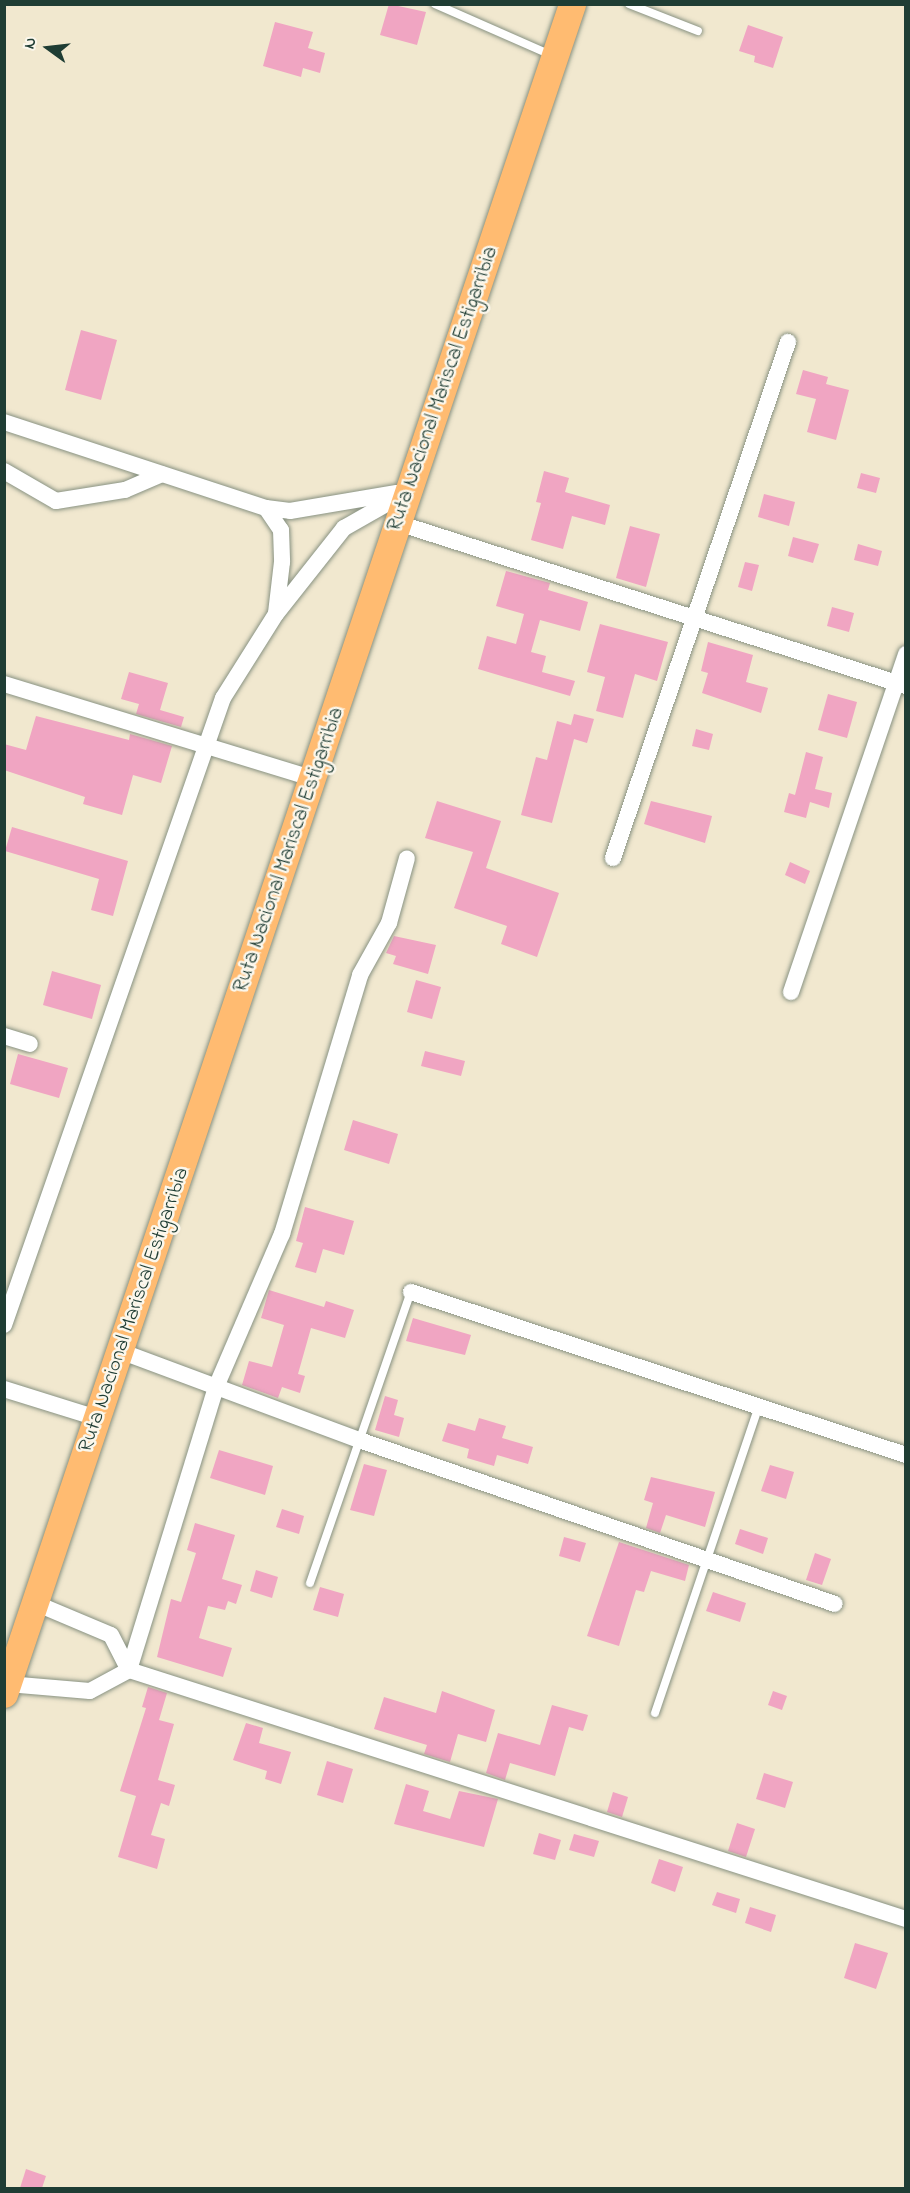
<!DOCTYPE html>
<style>
body{margin:0}
#map{position:relative;width:910px;height:2193px;overflow:hidden;background:#f1e8cf;font-family:"Indie Flower",sans-serif}
div>[style]{position:absolute}
.building>*{inset:0;background:#f0a5c2}
.roads{filter:drop-shadow(0 0 2px #889282) drop-shadow(0 0 2px #889282)}
.lane>*{height:8px;margin:-4px;padding:0 4px;transform-origin:4px;border-radius:4px;background:#fff}
.street>*{height:16px;margin:-8px;padding:0 8px;transform-origin:8px;border-radius:8px;background:#fff}
.primary>*{height:27px;margin:-13.5px;padding:0 13.5px;transform-origin:13.5px;border-radius:13.5px;background:#ffbb71}
span{translate:-50% -50%;white-space:nowrap;text-align:center;line-height:1.15;-webkit-text-stroke:5px #fbf7ec;paint-order:stroke}
.street-label{font-size:21px;color:#1f3d34}
.frame{position:absolute;inset:0;border:6px solid #1f3d34;pointer-events:none}
.north{position:absolute;left:18px;top:18px;width:60px;height:60px;-webkit-text-stroke:4px #fbf7ec;paint-order:stroke;rotate:285deg;font-size:16px;font-weight:700;line-height:24px;text-align:center;color:#1f3d34}
.north::after{content:'';display:block;margin:auto;width:21px;height:27px;background:#1f3d34;clip-path:polygon(50% 0,100% 100%,50% 72%,0 100%)}
</style>
<div id="map">
<div class="building">
<i style="clip-path:polygon(389px 4px,426px 12px,417px 45px,380px 35px)"></i>
<i style="clip-path:polygon(275px 22px,313px 32px,308px 48px,325px 53px,320px 73px,303px 68px,301px 77px,263px 66px)"></i>
<i style="clip-path:polygon(748px 25px,783px 37px,773px 68px,754px 62px,755px 56px,739px 51px)"></i>
<i style="clip-path:polygon(81px 330px,117px 340px,101px 400px,65px 390px)"></i>
<i style="clip-path:polygon(803px 370px,828px 377px,826px 384px,849px 390px,836px 440px,807px 432px,816px 399px,796px 394px)"></i>
<i style="clip-path:polygon(544px 471px,569px 478px,565px 492px,610px 505px,605px 525px,572px 516px,563px 549px,531px 540px,541px 503px,536px 502px)"></i>
<i style="clip-path:polygon(861px 473px,880px 478px,876px 493px,857px 488px)"></i>
<i style="clip-path:polygon(764px 494px,795px 502px,789px 526px,758px 517px)"></i>
<i style="clip-path:polygon(630px 526px,660px 534px,646px 587px,616px 578px)"></i>
<i style="clip-path:polygon(793px 537px,819px 544px,813px 563px,788px 556px)"></i>
<i style="clip-path:polygon(858px 544px,882px 551px,878px 566px,854px 560px)"></i>
<i style="clip-path:polygon(745px 562px,759px 565px,752px 591px,738px 587px)"></i>
<i style="clip-path:polygon(506px 571px,550px 583px,548px 590px,588px 602px,580px 631px,540px 620px,531px 652px,546px 656px,542px 672px,575px 681px,570px 696px,478px 669px,487px 636px,516px 644px,524px 614px,496px 606px)"></i>
<i style="clip-path:polygon(832px 607px,854px 613px,849px 632px,827px 626px)"></i>
<i style="clip-path:polygon(600px 624px,668px 642px,657px 681px,635px 674px,623px 718px,596px 711px,605px 677px,587px 672px)"></i>
<i style="clip-path:polygon(708px 642px,753px 655px,746px 682px,768px 688px,761px 713px,702px 693px,708px 673px,701px 671px)"></i>
<i style="clip-path:polygon(129px 672px,168px 683px,160px 710px,184px 717px,181px 727px,136px 714px,139px 704px,121px 699px)"></i>
<i style="clip-path:polygon(828px 694px,857px 702px,847px 738px,818px 730px)"></i>
<i style="clip-path:polygon(574px 714px,594px 719px,587px 743px,574px 739px,552px 823px,521px 815px,536px 757px,547px 760px,557px 721px,571px 725px)"></i>
<i style="clip-path:polygon(36px 716px,129px 740px,130px 734px,172px 746px,161px 783px,133px 775px,122px 815px,83px 804px,85px 797px,4px 770px,4px 744px,26px 750px)"></i>
<i style="clip-path:polygon(696px 729px,713px 734px,709px 750px,692px 746px)"></i>
<i style="clip-path:polygon(806px 752px,823px 757px,815px 789px,832px 793px,829px 808px,810px 802px,806px 818px,784px 812px,789px 793px,795px 795px)"></i>
<i style="clip-path:polygon(437px 801px,501px 821px,486px 868px,559px 893px,537px 957px,501px 944px,507px 926px,454px 908px,473px 852px,425px 838px)"></i>
<i style="clip-path:polygon(651px 801px,712px 816px,705px 843px,644px 824px)"></i>
<i style="clip-path:polygon(12px 827px,128px 861px,113px 916px,91px 910px,99px 879px,5px 851px)"></i>
<i style="clip-path:polygon(790px 862px,810px 871px,805px 884px,785px 875px)"></i>
<i style="clip-path:polygon(394px 936px,436px 945px,428px 974px,393px 964px,396px 956px,386px 953px)"></i>
<i style="clip-path:polygon(52px 971px,101px 985px,92px 1019px,43px 1005px)"></i>
<i style="clip-path:polygon(416px 980px,441px 987px,432px 1019px,407px 1012px)"></i>
<i style="clip-path:polygon(425px 1051px,465px 1061px,461px 1076px,421px 1066px)"></i>
<i style="clip-path:polygon(18px 1054px,68px 1068px,59px 1098px,10px 1084px)"></i>
<i style="clip-path:polygon(353px 1120px,398px 1134px,389px 1164px,344px 1150px)"></i>
<i style="clip-path:polygon(305px 1207px,354px 1221px,344px 1255px,323px 1249px,316px 1273px,295px 1267px,303px 1243px,296px 1241px)"></i>
<i style="clip-path:polygon(269px 1290px,324px 1307px,326px 1301px,354px 1310px,345px 1338px,311px 1328px,298px 1374px,305px 1376px,300px 1393px,282px 1387px,278px 1398px,242px 1385px,249px 1361px,272px 1367px,284px 1325px,261px 1318px)"></i>
<i style="clip-path:polygon(413px 1318px,471px 1335px,465px 1355px,406px 1341px)"></i>
<i style="clip-path:polygon(385px 1396px,398px 1400px,394px 1415px,404px 1418px,399px 1437px,375px 1430px)"></i>
<i style="clip-path:polygon(479px 1418px,506px 1426px,502px 1438px,533px 1447px,528px 1464px,497px 1455px,494px 1466px,467px 1458px,469px 1449px,442px 1441px,448px 1423px,475px 1431px)"></i>
<i style="clip-path:polygon(219px 1450px,273px 1466px,265px 1495px,210px 1478px)"></i>
<i style="clip-path:polygon(364px 1464px,387px 1470px,374px 1516px,350px 1510px)"></i>
<i style="clip-path:polygon(770px 1465px,794px 1472px,786px 1499px,761px 1491px)"></i>
<i style="clip-path:polygon(651px 1477px,715px 1492px,705px 1527px,666px 1515px,660px 1533px,646px 1528px,653px 1503px,644px 1500px)"></i>
<i style="clip-path:polygon(282px 1509px,304px 1516px,299px 1534px,276px 1527px)"></i>
<i style="clip-path:polygon(195px 1523px,235px 1535px,222px 1579px,242px 1585px,236px 1604px,228px 1601px,225px 1610px,208px 1606px,199px 1638px,232px 1648px,223px 1677px,157px 1657px,171px 1599px,181px 1602px,196px 1553px,187px 1550px)"></i>
<i style="clip-path:polygon(740px 1529px,768px 1538px,763px 1554px,735px 1544px)"></i>
<i style="clip-path:polygon(564px 1537px,586px 1543px,580px 1562px,559px 1556px)"></i>
<i style="clip-path:polygon(619px 1542px,689px 1565px,685px 1581px,651px 1571px,644px 1592px,636px 1590px,619px 1646px,587px 1636px)"></i>
<i style="clip-path:polygon(815px 1553px,831px 1559px,822px 1585px,806px 1580px)"></i>
<i style="clip-path:polygon(256px 1570px,278px 1577px,272px 1598px,250px 1591px)"></i>
<i style="clip-path:polygon(320px 1587px,344px 1594px,338px 1617px,313px 1610px)"></i>
<i style="clip-path:polygon(713px 1592px,746px 1603px,740px 1622px,706px 1611px)"></i>
<i style="clip-path:polygon(148px 1687px,167px 1693px,159px 1720px,174px 1724px,158px 1780px,175px 1785px,169px 1806px,161px 1803px,151px 1835px,165px 1839px,157px 1869px,118px 1857px,136px 1796px,120px 1791px,146px 1708px,142px 1707px)"></i>
<i style="clip-path:polygon(442px 1691px,495px 1710px,486px 1742px,458px 1734px,450px 1762px,424px 1754px,427px 1745px,374px 1729px,384px 1697px,436px 1713px)"></i>
<i style="clip-path:polygon(773px 1691px,787px 1696px,782px 1710px,768px 1705px)"></i>
<i style="clip-path:polygon(552px 1705px,588px 1715px,583px 1731px,569px 1727px,555px 1776px,510px 1763px,505px 1780px,486px 1773px,498px 1733px,540px 1745px)"></i>
<i style="clip-path:polygon(246px 1723px,263px 1728px,259px 1743px,291px 1752px,281px 1784px,265px 1779px,267px 1771px,233px 1760px)"></i>
<i style="clip-path:polygon(327px 1761px,353px 1769px,343px 1803px,317px 1795px)"></i>
<i style="clip-path:polygon(764px 1773px,793px 1782px,785px 1808px,756px 1799px)"></i>
<i style="clip-path:polygon(406px 1784px,429px 1791px,423px 1811px,450px 1819px,459px 1791px,498px 1799px,484px 1847px,394px 1824px)"></i>
<i style="clip-path:polygon(613px 1792px,628px 1797px,622px 1817px,607px 1812px)"></i>
<i style="clip-path:polygon(737px 1823px,755px 1829px,746px 1857px,728px 1851px)"></i>
<i style="clip-path:polygon(539px 1833px,561px 1840px,555px 1860px,533px 1854px)"></i>
<i style="clip-path:polygon(574px 1834px,599px 1841px,594px 1857px,569px 1850px)"></i>
<i style="clip-path:polygon(659px 1859px,683px 1867px,675px 1892px,651px 1883px)"></i>
<i style="clip-path:polygon(717px 1892px,740px 1899px,736px 1913px,712px 1905px)"></i>
<i style="clip-path:polygon(750px 1907px,776px 1915px,771px 1932px,745px 1923px)"></i>
<i style="clip-path:polygon(855px 1943px,888px 1953px,876px 1989px,844px 1978px)"></i>
<i style="clip-path:polygon(26px 2169px,46px 2176px,42px 2188px,20px 2188px)"></i>
</div>
<div class="roads">
<div class="lane">
<i style="left:435px;top:4px;width:127px;rotate:23.7deg"></i>
<i style="left:629px;top:4px;width:74px;rotate:21.4deg"></i>
<i style="left:310px;top:1583px;width:308px;rotate:-70.9deg"></i>
<i style="left:655px;top:1713px;width:324px;rotate:-71.3deg"></i>
</div>
<div class="street">
<i style="left:4px;top:422px;width:276px;rotate:18.2deg"></i>
<i style="left:266px;top:508px;width:24px;rotate:7deg"></i>
<i style="left:290px;top:511px;width:108px;rotate:-9.6deg"></i>
<i style="left:4px;top:471px;width:60px;rotate:30deg"></i>
<i style="left:56px;top:501px;width:70px;rotate:-9.1deg"></i>
<i style="left:125px;top:490px;width:40px;rotate:-23.4deg"></i>
<i style="left:266px;top:508px;width:27px;rotate:56deg"></i>
<i style="left:281px;top:530px;width:32px;rotate:88deg"></i>
<i style="left:282px;top:562px;width:51px;rotate:96.7deg"></i>
<i style="left:398px;top:523px;width:534px;rotate:17.79deg"></i>
<i style="left:4px;top:684px;width:324px;rotate:17deg"></i>
<i style="left:613px;top:858px;width:545px;rotate:-71.27deg"></i>
<i style="left:791px;top:992px;width:357px;rotate:-71.2deg"></i>
<i style="left:4px;top:1036px;width:27px;rotate:17deg"></i>
<i style="left:411px;top:1292px;width:521px;rotate:18.23deg"></i>
<i style="left:4px;top:1325px;width:664px;rotate:-70.75deg"></i>
<i style="left:223px;top:698px;width:99px;rotate:-57.8deg"></i>
<i style="left:276px;top:614px;width:110px;rotate:-51.7deg"></i>
<i style="left:344px;top:528px;width:75px;rotate:-29.6deg"></i>
<i style="left:120px;top:1351px;width:255px;rotate:20.4deg"></i>
<i style="left:359px;top:1440px;width:503px;rotate:19.01deg"></i>
<i style="left:4px;top:1389px;width:97px;rotate:17.3deg"></i>
<i style="left:35px;top:1603px;width:82px;rotate:22.8deg"></i>
<i style="left:111px;top:1635px;width:39px;rotate:63deg"></i>
<i style="left:129px;top:1670px;width:816px;rotate:17.77deg"></i>
<i style="left:8px;top:1684px;width:82px;rotate:4.9deg"></i>
<i style="left:90px;top:1691px;width:44px;rotate:-28.3deg"></i>
<i style="left:129px;top:1670px;width:296px;rotate:-72.9deg"></i>
<i style="left:216px;top:1387px;width:167px;rotate:-66.7deg"></i>
<i style="left:282px;top:1234px;width:270px;rotate:-73.2deg"></i>
<i style="left:360px;top:975px;width:60px;rotate:-60.9deg"></i>
<i style="left:389px;top:923px;width:67px;rotate:-74.5deg"></i>
</div>
<div class="primary">
<i style="left:4px;top:1694px;width:1783px;rotate:-71.42deg"></i>
</div>
</div>
<div class="street-label">
<span style="left:443px;top:389px;rotate:-71deg">Ruta Nacional Mariscal Estigarribia</span>
<span style="left:289px;top:850px;rotate:-71deg">Ruta Nacional Mariscal Estigarribia</span>
<span style="left:134px;top:1310px;rotate:-71deg">Ruta Nacional Mariscal Estigarribia</span>
</div>
<div class="frame"></div>
<div class="north">N</div>
</div>
